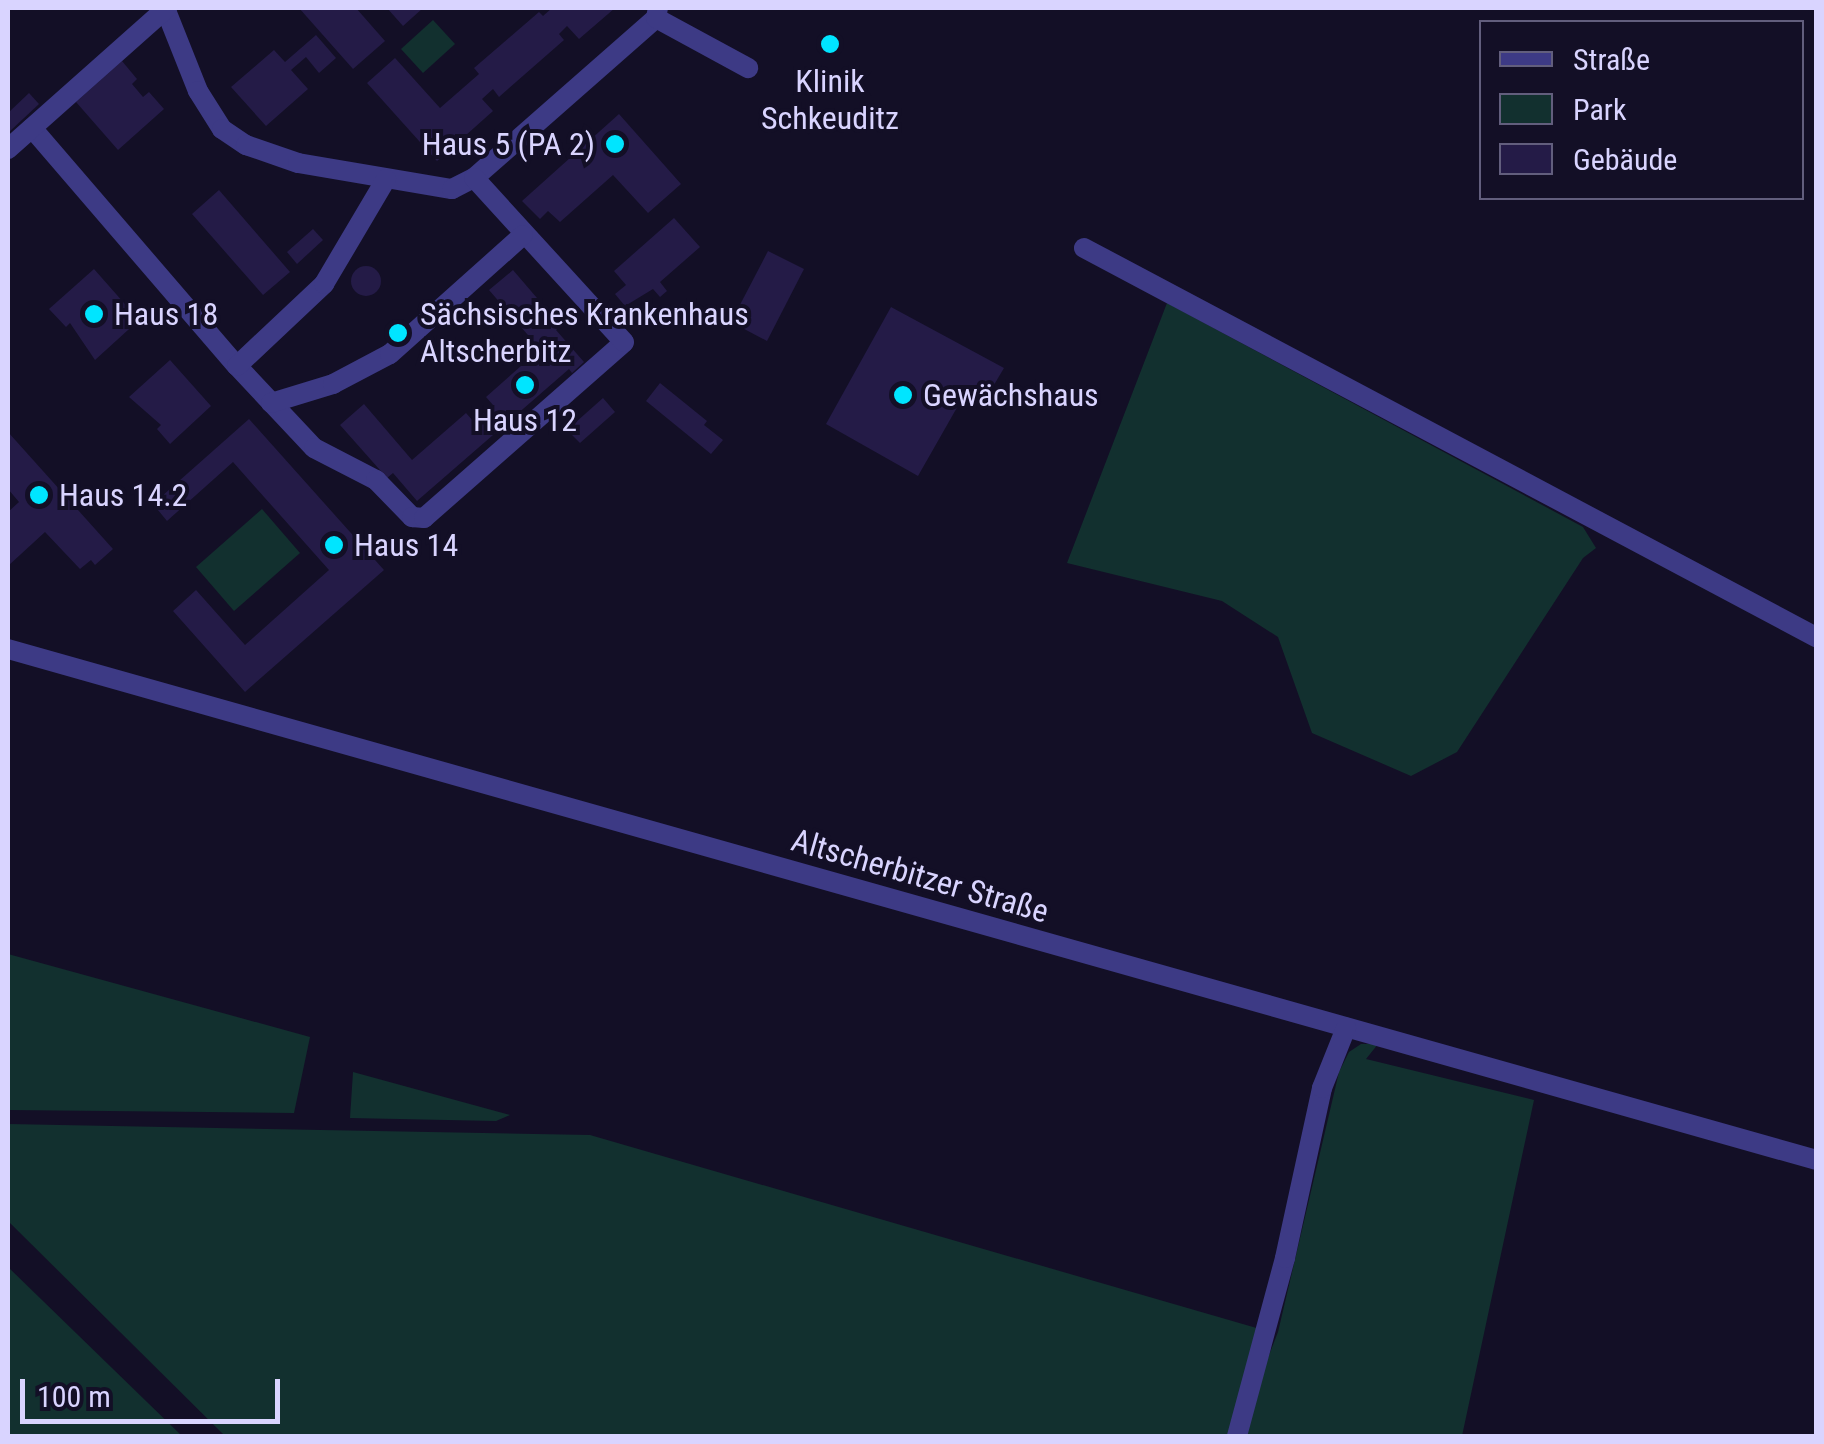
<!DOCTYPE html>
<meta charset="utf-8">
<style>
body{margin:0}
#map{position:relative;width:1824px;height:1444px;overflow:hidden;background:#130f26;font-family:"Roboto Condensed",sans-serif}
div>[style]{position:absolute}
.green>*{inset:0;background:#12302f}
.building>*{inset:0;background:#241b47}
.round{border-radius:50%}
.minor>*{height:20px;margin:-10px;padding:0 10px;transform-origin:10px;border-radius:10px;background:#3d3a85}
.dots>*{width:28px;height:28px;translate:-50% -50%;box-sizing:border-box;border:5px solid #130f26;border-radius:50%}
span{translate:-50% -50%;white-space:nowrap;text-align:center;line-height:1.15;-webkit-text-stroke:8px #130f26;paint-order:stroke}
.poi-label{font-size:32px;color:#d9d4ff}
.right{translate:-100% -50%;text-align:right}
.left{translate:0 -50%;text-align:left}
.street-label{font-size:32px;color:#d9d4ff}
.frame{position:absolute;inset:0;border:10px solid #d9d4ff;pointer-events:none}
.legend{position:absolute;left:1479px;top:20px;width:325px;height:180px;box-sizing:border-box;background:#130f26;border:2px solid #625e7d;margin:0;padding:12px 18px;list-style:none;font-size:30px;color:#d9d4ff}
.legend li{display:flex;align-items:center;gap:20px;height:50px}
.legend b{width:50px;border:2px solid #625e7d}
.scale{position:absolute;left:20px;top:1379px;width:260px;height:45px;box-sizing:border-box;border:5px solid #d9d4ff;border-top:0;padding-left:12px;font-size:30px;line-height:35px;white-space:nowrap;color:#d9d4ff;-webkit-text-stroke:8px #130f26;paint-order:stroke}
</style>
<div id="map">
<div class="green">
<i style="clip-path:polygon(433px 20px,455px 44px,423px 73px,401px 49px)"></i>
<i style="clip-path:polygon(1167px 303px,1583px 527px,1596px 548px,1583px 558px,1457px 752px,1411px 776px,1312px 733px,1278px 637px,1222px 601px,1067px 563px)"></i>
<i style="clip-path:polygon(262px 509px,300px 553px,234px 611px,196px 567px)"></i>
<i style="clip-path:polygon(8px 954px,310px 1037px,294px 1113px,8px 1110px)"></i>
<i style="clip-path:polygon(1361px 1044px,1378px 1044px,1366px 1059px,1534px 1100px,1462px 1436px,1247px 1436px,1255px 1391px,1278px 1332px,1339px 1072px,1349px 1052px)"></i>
<i style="clip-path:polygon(353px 1072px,510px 1115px,496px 1121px,350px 1118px)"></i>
<i style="clip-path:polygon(8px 1124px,590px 1135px,1260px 1329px,1232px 1436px,225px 1436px,8px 1221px)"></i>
<i style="clip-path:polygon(8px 1267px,182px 1436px,8px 1436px)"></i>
</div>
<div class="building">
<i style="clip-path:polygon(299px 8px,356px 8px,385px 41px,353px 69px)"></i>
<i style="clip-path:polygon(387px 8px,423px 8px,403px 26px)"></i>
<i style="clip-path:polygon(552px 8px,615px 8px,579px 39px,567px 26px,559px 34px,564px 40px,499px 97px,493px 89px,482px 99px,493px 111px,437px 161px,367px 83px,395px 58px,440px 108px,479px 74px,474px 68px,539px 12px,543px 16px)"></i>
<i style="clip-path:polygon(316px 35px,336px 58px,319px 73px,306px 57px,291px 70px,308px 89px,266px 126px,231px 87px,274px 50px,285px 62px)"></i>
<i style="clip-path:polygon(122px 61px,137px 79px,132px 84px,143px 97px,149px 92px,164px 109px,118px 150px,76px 102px)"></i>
<i style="clip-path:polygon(29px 93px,39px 104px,8px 133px,8px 113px)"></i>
<i style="clip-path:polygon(619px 114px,681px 184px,648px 213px,613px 175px,560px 222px,548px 211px,540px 219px,522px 201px)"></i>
<i style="clip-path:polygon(219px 190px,290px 272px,263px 295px,192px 214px)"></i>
<i style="clip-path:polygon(674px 218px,700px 247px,660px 282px,667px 291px,660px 297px,653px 289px,625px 306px,615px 294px,626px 285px,614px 271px)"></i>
<i style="clip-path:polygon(313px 229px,323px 240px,297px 264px,287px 252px)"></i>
<i style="clip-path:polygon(768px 251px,804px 269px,767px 341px,731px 322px)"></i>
<i class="round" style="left:351px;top:266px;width:30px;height:30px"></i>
<i style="clip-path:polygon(94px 269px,139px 320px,95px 360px,70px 323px,66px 327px,49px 309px)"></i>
<i style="clip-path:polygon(513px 270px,561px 326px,556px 330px,584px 362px,572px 373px,569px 369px,417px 501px,393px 473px,387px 478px,340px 425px,364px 404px,412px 460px,466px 413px,474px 422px,493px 405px,486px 397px,540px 349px,489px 290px)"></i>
<i style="clip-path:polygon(891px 307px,1004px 368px,985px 400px,967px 390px,918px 476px,826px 424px)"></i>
<i style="clip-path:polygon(170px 360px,211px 406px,170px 444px,157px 429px,161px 425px,129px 397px)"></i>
<i style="clip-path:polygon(660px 383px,707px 421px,704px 425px,723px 440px,711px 454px,646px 401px)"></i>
<i style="clip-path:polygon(603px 398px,615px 412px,580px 443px,567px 430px)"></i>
<i style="clip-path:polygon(249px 419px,384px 570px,245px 692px,173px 611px,196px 590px,245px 645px,329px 570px,233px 462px,167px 521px,153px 504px)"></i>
<i style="clip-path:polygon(8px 432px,113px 549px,95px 565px,91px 560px,80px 569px,45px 532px,8px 566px,8px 512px,19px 502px,8px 489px)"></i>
</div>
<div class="minor">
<i style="left:165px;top:8px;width:89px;rotate:68.3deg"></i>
<i style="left:198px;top:91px;width:45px;rotate:57.7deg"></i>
<i style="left:222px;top:129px;width:29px;rotate:34deg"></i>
<i style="left:246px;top:145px;width:55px;rotate:19.1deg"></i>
<i style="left:298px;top:163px;width:156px;rotate:9.6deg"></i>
<i style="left:452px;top:189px;width:25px;rotate:-27deg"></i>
<i style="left:474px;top:178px;width:242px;rotate:-41.3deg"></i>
<i style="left:656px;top:18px;width:10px;rotate:-79deg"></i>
<i style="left:656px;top:18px;width:105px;rotate:28.5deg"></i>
<i style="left:32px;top:128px;width:314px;rotate:49.3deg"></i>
<i style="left:237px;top:366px;width:112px;rotate:46.8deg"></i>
<i style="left:314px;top:448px;width:70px;rotate:27.3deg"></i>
<i style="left:376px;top:480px;width:52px;rotate:45.8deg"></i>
<i style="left:412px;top:517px;width:12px;rotate:5deg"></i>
<i style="left:424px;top:518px;width:266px;rotate:-41.3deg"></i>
<i style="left:624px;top:342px;width:222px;rotate:-132.4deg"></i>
<i style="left:8px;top:149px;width:213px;rotate:-41.6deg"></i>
<i style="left:1084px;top:248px;width:829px;rotate:27.99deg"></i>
<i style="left:237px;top:366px;width:120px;rotate:-43.3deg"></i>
<i style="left:324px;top:284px;width:122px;rotate:-59.4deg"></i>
<i style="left:271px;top:403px;width:65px;rotate:-17deg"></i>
<i style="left:333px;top:384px;width:64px;rotate:-27.8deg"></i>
<i style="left:390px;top:354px;width:178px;rotate:-41.8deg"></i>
<i style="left:8px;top:649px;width:1879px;rotate:15.78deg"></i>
<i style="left:1237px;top:1436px;width:184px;rotate:-74.9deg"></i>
<i style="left:1285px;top:1258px;width:174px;rotate:-77.7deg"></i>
<i style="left:1322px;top:1088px;width:65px;rotate:-68.2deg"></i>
</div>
<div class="dots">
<i style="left:830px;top:44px;background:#00e5ff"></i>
<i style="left:615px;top:144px;background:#00e5ff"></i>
<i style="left:94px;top:314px;background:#00e5ff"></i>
<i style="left:398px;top:333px;background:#00e5ff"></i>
<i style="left:525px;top:385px;background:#00e5ff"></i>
<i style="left:903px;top:395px;background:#00e5ff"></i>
<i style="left:39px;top:495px;background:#00e5ff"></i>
<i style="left:334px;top:545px;background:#00e5ff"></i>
</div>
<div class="poi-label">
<span style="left:830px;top:100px">Klinik<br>Schkeuditz</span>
<span class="right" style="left:595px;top:144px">Haus 5 (PA 2)</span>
<span class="left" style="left:114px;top:314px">Haus 18</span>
<span class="left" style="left:420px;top:333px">Sächsisches Krankenhaus<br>Altscherbitz</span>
<span class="left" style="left:923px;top:395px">Gewächshaus</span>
<span style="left:525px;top:420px">Haus 12</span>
<span class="left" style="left:59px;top:495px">Haus 14.2</span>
<span class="left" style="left:354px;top:545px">Haus 14</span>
</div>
<div class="street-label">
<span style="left:920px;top:876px;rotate:16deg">Altscherbitzer Straße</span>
</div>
<div class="frame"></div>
<ul class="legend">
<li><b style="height:12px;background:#3d3a85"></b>Straße</li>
<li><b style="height:28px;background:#12302f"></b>Park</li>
<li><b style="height:28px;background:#241b47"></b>Gebäude</li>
</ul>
<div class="scale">100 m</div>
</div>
